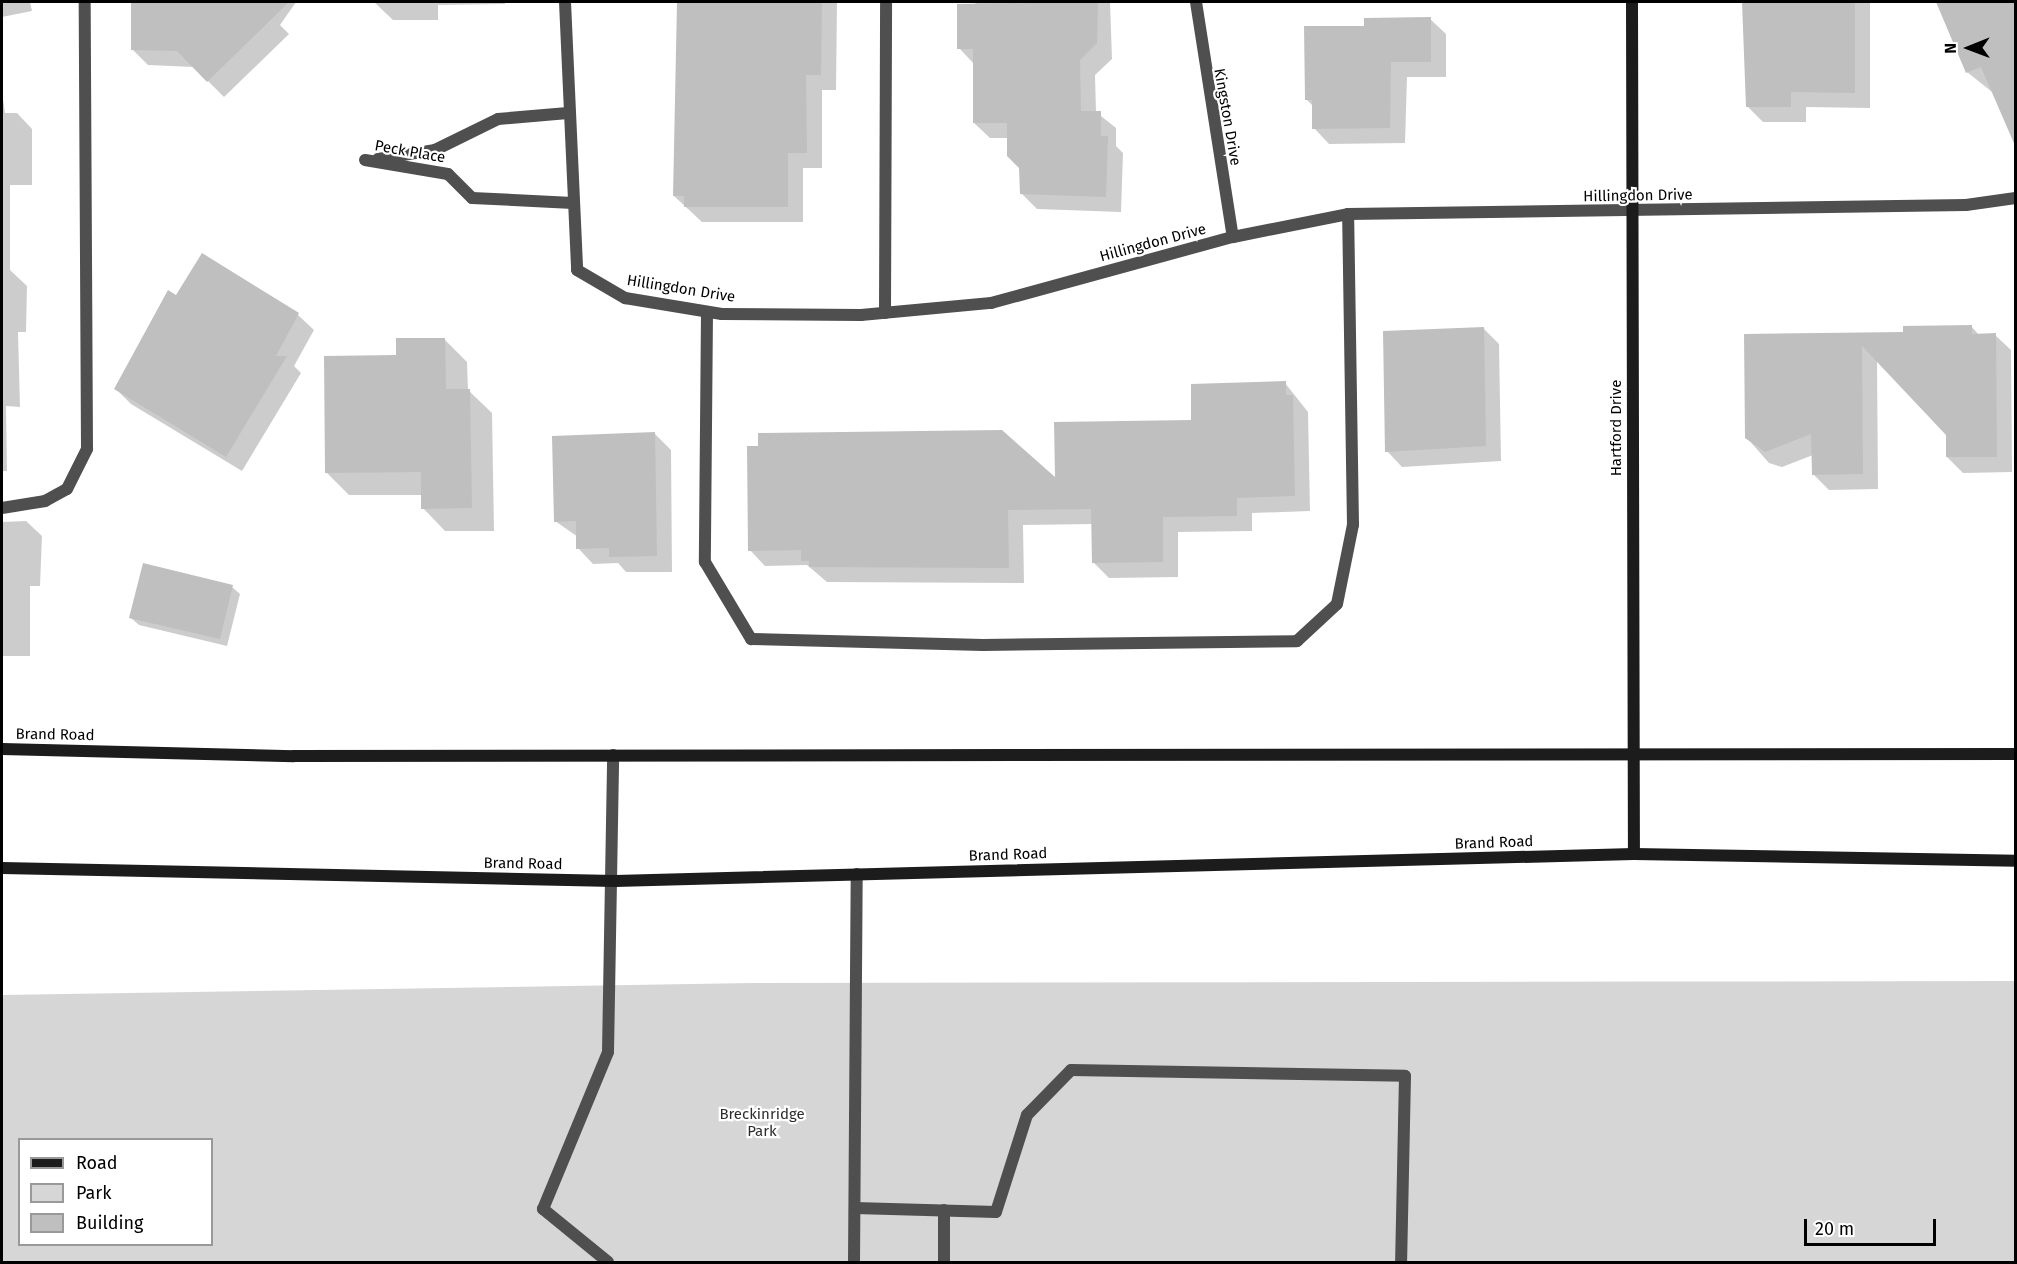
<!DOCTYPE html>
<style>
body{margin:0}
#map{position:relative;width:2017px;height:1264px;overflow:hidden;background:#fff;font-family:"Fira Sans",sans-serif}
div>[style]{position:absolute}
.green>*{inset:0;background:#d6d6d6}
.shadow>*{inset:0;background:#0003}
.building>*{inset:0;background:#bfbfbf}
.lane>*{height:12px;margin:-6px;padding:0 6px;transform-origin:6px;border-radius:6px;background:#4f4f4f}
.street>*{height:12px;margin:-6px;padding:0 6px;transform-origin:6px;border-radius:6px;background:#4f4f4f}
.secondary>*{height:12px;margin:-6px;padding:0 6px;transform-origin:6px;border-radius:6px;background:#1c1c1c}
span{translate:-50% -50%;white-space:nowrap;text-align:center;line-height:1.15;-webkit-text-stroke:4.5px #fff;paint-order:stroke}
.street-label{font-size:15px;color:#000}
.park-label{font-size:15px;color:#2d2d2d}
.frame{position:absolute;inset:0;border:3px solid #000;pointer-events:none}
.legend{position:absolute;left:18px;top:1138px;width:195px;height:108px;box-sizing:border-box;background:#fff;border:2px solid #999;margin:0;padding:8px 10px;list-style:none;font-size:18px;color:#000}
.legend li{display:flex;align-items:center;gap:12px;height:30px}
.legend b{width:30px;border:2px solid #999}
.north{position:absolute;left:1939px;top:18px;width:60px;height:60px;-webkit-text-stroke:4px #fff;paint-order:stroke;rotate:269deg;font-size:16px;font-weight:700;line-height:24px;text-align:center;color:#000}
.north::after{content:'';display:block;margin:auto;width:21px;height:27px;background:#000;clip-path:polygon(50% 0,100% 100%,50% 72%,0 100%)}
.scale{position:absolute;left:1804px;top:1219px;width:132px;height:27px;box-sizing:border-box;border:3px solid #000;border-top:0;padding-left:8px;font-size:18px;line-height:21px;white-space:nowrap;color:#000;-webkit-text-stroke:4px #fff;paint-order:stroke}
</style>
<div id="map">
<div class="green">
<i style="clip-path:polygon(evenodd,2015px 981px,2015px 1262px,2px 1262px,2px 995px,753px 983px,2015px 981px,20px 1140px,212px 1140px,212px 1244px,20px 1244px,20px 1140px)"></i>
</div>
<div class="shadow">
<i style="clip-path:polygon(2px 2px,30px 2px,32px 11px,2px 17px)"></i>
<i style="clip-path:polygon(132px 2px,296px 2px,280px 25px,289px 34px,224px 97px,194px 67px,148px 65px,133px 50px)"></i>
<i style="clip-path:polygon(374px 2px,505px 2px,505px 4px,438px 5px,438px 20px,393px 20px)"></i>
<i style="clip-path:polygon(679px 2px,837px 2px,836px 90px,822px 90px,822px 168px,803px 168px,803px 222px,702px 222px,674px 196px)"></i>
<i style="clip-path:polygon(976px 2px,1110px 2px,1112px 59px,1095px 75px,1096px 112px,1116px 128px,1116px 146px,1123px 153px,1121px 212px,1037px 209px,1021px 193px,1020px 168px,1008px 138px,990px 138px,974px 123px,974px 64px,959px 48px)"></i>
<i style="clip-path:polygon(1744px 2px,1870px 2px,1870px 108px,1806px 107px,1806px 122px,1763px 122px,1747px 106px)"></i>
<i style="clip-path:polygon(1938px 2px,2016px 2px,2016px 111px,1967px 72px)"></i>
<i style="clip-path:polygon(1430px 19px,1446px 34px,1446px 77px,1407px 77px,1405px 143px,1329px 144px,1314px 128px,1313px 106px,1306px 99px)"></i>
<i style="clip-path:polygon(2px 92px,5px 113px,17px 113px,32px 129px,32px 185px,10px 185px,10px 270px,27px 286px,26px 332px,18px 332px,20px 407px,6px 406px,7px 471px,2px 471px)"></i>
<i style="clip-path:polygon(176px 297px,298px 315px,314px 330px,294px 366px,301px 373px,242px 471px,131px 404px,116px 389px)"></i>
<i style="clip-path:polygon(1971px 326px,1979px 335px,1995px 335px,2011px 350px,2012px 472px,1963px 473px,1947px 457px,1947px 434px,1877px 360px,1878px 489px,1829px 490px,1814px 475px,1813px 455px,1782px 467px,1769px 463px,1747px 438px,1745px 335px,1904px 334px)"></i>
<i style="clip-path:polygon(1483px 328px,1499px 344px,1501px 461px,1402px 467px,1387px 451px)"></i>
<i style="clip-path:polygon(445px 340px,467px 362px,468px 390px,492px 413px,494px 531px,445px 531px,423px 508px,423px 495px,349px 495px,326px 472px,398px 356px)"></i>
<i style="clip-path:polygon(1285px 383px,1308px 412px,1310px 511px,1252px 513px,1252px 531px,1178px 532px,1178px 577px,1109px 578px,1093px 562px,1093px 524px,1023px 525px,1024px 583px,827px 582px,807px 565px,765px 566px,750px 550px,1057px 481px)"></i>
<i style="clip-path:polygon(655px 434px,671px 450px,672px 572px,626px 572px,618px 563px,593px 564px,578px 548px,578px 537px,555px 521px)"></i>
<i style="clip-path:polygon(26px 521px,42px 536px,40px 586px,30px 586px,30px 656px,2px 656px,2px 522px)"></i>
<i style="clip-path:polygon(232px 587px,240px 594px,227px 646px,139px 625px,131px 618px)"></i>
</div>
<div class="building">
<i style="clip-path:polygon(131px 2px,289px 2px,207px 82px,177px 51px,131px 50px)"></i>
<i style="clip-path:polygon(677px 2px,822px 2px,821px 75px,806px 75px,807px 153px,788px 153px,788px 207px,684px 207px,684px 196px,673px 196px)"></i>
<i style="clip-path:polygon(1094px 2px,1098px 3px,1097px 43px,1080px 60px,1081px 111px,1101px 111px,1101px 136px,1108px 136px,1106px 197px,1020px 194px,1019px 168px,1007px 156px,1007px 123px,973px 123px,973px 49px,957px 49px,957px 4px)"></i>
<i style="clip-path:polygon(1742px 2px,1855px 2px,1855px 93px,1791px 92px,1791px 107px,1746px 107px)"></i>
<i style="clip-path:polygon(1936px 2px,2016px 2px,2016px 148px,1981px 67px,1966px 73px)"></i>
<i style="clip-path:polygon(1431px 17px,1431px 62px,1391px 62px,1390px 128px,1312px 129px,1312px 100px,1305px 100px,1304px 26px,1364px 26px,1364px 18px)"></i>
<i style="clip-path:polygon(202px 253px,299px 313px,276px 356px,287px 356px,226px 457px,114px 389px,168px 290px,176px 295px)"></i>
<i style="clip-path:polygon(1972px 325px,1972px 334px,1996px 333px,1997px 457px,1946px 457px,1946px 435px,1862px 346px,1863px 474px,1812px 475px,1811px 434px,1765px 452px,1745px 438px,1744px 334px,1903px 332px,1903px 326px)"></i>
<i style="clip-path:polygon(1484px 327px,1486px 446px,1385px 452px,1383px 331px)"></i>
<i style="clip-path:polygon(396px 338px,445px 338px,446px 389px,470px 389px,472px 508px,421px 509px,421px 472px,325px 473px,324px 356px,396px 355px)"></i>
<i style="clip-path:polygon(1286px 381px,1286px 395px,1293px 395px,1295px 496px,1237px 498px,1237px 516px,1163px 517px,1163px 562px,1092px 563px,1091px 509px,1008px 510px,1009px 568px,809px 567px,809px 561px,801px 561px,801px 550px,748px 551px,747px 446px,758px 446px,758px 433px,1002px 430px,1055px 477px,1054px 422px,1191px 420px,1191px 384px)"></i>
<i style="clip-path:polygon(655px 432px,657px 556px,609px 557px,609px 548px,576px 549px,576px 521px,554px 522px,552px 436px)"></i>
<i style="clip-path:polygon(143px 563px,233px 585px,220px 639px,129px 618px)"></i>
</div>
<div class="lane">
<i style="left:707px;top:312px;width:250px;rotate:90.5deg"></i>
<i style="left:705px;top:562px;width:90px;rotate:59.1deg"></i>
<i style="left:751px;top:639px;width:232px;rotate:1.5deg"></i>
<i style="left:983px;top:645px;width:314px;rotate:-0.7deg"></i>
<i style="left:1297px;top:641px;width:54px;rotate:-42.8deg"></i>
<i style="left:1337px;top:604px;width:81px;rotate:-78.6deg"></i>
<i style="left:1353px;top:525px;width:311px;rotate:-90.9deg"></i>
<i style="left:885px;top:313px;width:311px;rotate:-89.8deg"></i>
<i style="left:2px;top:508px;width:44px;rotate:-9.2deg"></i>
<i style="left:45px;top:501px;width:25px;rotate:-29deg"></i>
<i style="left:67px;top:489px;width:45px;rotate:-63.4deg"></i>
<i style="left:87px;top:449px;width:447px;rotate:-90.3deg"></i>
<i style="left:855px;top:1208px;width:141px;rotate:1.6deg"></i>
<i style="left:996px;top:1212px;width:102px;rotate:-72.3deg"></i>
<i style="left:1027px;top:1115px;width:63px;rotate:-45.6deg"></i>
<i style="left:1071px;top:1070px;width:334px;rotate:1deg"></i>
<i style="left:1405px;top:1076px;width:186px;rotate:91.2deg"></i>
<i style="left:944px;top:1210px;width:52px;rotate:90deg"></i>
<i style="left:608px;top:1262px;width:84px;rotate:-140.8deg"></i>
<i style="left:543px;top:1209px;width:170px;rotate:-67.5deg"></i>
<i style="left:608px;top:1052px;width:297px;rotate:-89deg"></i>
<i style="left:854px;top:1262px;width:388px;rotate:-89.6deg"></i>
</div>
<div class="street">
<i style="left:565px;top:2px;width:268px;rotate:87.4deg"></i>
<i style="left:577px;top:270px;width:56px;rotate:30.3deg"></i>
<i style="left:625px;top:298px;width:98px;rotate:9.4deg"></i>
<i style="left:722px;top:314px;width:139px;rotate:0.4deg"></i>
<i style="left:861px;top:315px;width:131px;rotate:-5.3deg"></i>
<i style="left:991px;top:303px;width:251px;rotate:-15.3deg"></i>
<i style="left:1233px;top:237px;width:117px;rotate:-11.3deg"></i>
<i style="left:1348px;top:214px;width:618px;rotate:-0.83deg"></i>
<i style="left:1966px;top:205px;width:50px;rotate:-8deg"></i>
<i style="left:1196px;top:2px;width:238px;rotate:81.1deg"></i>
<i style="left:378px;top:159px;width:58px;rotate:-9deg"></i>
<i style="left:435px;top:150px;width:70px;rotate:-26.2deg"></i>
<i style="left:498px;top:119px;width:70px;rotate:-4.9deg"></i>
<i style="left:365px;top:160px;width:84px;rotate:9.6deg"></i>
<i style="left:448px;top:174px;width:34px;rotate:45deg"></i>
<i style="left:472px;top:198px;width:101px;rotate:2.8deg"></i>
</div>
<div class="secondary">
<i style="left:1632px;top:2px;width:852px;rotate:89.87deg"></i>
<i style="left:2px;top:749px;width:292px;rotate:1.4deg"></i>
<i style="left:294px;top:756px;width:1722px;rotate:-0.07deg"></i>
<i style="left:2px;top:868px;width:613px;rotate:1.21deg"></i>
<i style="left:615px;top:881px;width:1019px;rotate:-1.52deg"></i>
<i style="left:1634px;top:854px;width:382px;rotate:1deg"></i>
</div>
<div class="street-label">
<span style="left:1227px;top:117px;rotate:80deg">Kingston Drive</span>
<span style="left:410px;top:152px;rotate:10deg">Peck Place</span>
<span style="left:1638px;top:196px;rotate:-1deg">Hillingdon Drive</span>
<span style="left:1153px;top:243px;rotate:-15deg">Hillingdon Drive</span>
<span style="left:681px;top:289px;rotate:9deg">Hillingdon Drive</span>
<span style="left:1617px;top:428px;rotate:-90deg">Hartford Drive</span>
<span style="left:55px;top:735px;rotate:1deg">Brand Road</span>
<span style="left:1494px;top:843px;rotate:-2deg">Brand Road</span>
<span style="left:1008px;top:855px;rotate:-2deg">Brand Road</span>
<span style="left:523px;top:864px;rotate:1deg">Brand Road</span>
</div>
<div class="park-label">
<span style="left:762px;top:1123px">Breckinridge<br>Park</span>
</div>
<div class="frame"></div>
<ul class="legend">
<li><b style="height:8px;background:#1c1c1c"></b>Road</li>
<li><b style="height:16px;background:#d6d6d6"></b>Park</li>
<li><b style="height:16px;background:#bfbfbf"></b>Building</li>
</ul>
<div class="north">N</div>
<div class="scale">20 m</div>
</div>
